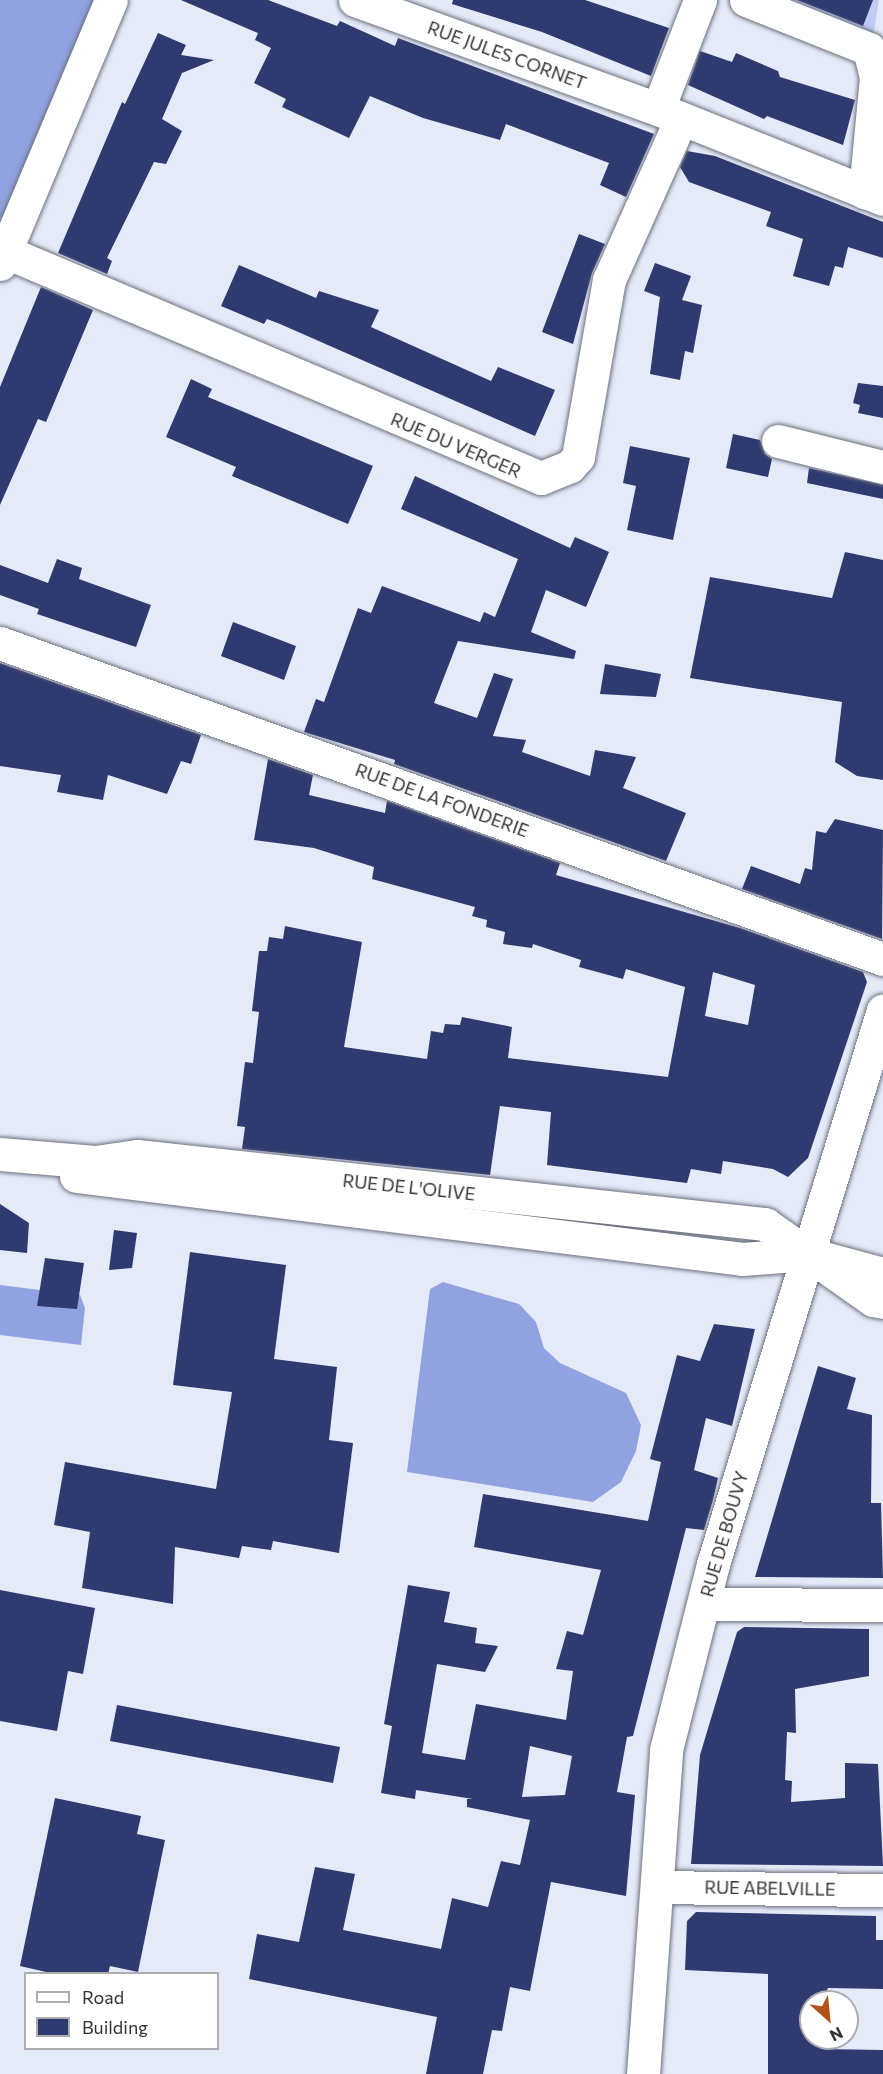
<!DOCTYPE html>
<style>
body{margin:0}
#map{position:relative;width:883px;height:2074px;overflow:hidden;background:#e5eaf9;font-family:Commissioner,sans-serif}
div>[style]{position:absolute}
.green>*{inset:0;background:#bfccf8}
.forest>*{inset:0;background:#91a2e1}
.building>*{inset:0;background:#2e3a70}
.roads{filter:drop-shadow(0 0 2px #6c707d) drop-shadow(0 0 2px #6c707d)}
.minor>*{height:33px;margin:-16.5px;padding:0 16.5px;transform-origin:16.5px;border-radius:16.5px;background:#fff}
.major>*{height:33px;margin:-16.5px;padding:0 16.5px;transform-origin:16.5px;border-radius:16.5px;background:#fff}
span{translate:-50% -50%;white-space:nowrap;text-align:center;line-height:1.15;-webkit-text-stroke:6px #fff;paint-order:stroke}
.street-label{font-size:18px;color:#313338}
.legend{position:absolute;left:24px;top:1972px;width:195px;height:78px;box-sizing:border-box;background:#fff;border:2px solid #adadaf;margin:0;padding:8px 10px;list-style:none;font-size:18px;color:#313338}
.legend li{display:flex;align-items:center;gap:12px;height:30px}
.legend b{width:30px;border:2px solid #adadaf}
.north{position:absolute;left:799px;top:1990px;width:60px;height:60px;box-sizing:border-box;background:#fff;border:2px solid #adadaf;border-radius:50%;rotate:153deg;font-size:16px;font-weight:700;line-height:24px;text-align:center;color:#313338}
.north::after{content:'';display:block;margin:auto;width:21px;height:27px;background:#b45119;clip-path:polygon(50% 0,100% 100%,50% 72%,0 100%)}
</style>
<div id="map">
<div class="green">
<i style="clip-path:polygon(774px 0,879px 0,873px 37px)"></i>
</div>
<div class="forest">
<i style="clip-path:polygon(0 0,111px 0,0 264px)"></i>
<i style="clip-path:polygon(443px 1282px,519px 1304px,536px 1322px,544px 1348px,560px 1363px,626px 1393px,641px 1425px,636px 1451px,621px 1482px,593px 1502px,407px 1472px,430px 1289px)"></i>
<i style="clip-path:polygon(0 1285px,80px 1295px,85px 1308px,81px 1345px,0 1335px)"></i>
</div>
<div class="building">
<i style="clip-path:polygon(181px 0,268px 0,337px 26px,340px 21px,395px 46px,398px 38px,654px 134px,626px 197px,600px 185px,609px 163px,506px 124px,500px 140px,423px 118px,370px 96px,349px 138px,282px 107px,286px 99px,254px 83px,271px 48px,255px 40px,258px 33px)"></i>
<i style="clip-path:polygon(453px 0,585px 0,669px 28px,651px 76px,542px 32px,452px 4px)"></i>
<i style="clip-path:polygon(797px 0,873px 0,863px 26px)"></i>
<i style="clip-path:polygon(158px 33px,186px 45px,181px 55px,214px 60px,182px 73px,162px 119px,182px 131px,166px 164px,154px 162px,107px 258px,112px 261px,107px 274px,58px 253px,122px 102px,125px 104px)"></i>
<i style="clip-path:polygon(700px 51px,732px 62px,736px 53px,778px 71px,780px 77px,855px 100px,843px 145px,767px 116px,764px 119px,688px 85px)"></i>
<i style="clip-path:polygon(687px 151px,715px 156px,883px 222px,883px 258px,848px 247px,843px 268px,835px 266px,829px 286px,793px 276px,803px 239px,766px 226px,771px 212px,689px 182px,680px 167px)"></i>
<i style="clip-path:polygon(579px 234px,605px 244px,592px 273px,573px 344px,542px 332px)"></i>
<i style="clip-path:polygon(655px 263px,691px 276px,682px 300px,702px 305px,693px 353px,685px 351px,680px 380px,650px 374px,660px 297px,644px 291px)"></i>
<i style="clip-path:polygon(239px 265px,316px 298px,319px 291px,379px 310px,371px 327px,491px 381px,498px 367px,555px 390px,535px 436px,280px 324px,267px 319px,264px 324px,221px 306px)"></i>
<i style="clip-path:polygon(41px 287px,93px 310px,46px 422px,38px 419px,0 505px,0 387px)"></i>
<i style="clip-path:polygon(191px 379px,212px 389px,208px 397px,373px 466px,348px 524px,232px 476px,236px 467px,166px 437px)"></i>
<i style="clip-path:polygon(858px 383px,883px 386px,883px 418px,858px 413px,860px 405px,853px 403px)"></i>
<i style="clip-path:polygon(733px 434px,760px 440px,765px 454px,772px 459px,768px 477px,726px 468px)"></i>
<i style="clip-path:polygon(630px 446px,690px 458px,673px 540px,627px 530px,636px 486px,623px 483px)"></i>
<i style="clip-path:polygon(809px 468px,883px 485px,883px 499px,807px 483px)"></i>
<i style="clip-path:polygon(415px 476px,570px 548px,575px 537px,609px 552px,586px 607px,546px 590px,531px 632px,576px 651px,574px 659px,458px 641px,434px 703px,477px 718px,494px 673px,513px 679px,493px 736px,526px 740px,522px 752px,590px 776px,595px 750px,636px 757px,623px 788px,686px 813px,666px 861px,394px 764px,395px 760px,304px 732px,316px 699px,324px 702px,358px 608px,371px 613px,382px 586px,480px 622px,484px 612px,495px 617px,518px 559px,401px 509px)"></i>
<i style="clip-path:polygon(845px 552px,883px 560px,883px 780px,857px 776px,835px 762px,842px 702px,690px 678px,710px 577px,832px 598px)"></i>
<i style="clip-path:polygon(57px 559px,82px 568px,79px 579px,151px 605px,136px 647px,37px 614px,39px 609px,0 595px,0 565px,48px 583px)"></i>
<i style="clip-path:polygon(233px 622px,296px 646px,284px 680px,221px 656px)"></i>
<i style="clip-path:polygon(0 663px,201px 735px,191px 764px,181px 761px,167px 794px,108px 775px,103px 800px,57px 792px,61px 775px,0 766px)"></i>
<i style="clip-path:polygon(605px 664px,661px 674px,656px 697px,600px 694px)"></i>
<i style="clip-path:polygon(evenodd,268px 759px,313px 775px,309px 795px,385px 813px,387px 801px,560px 863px,556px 875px,740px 928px,863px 972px,867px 982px,808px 1158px,788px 1177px,773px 1169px,723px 1161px,721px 1174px,691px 1169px,687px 1183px,547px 1165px,551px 1112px,500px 1106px,490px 1175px,242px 1149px,245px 1127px,237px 1126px,245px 1062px,253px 1063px,259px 1012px,252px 1011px,259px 951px,267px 951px,269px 937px,283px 939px,285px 926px,362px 942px,344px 1047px,427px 1059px,431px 1031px,443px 1033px,445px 1024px,460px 1025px,462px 1017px,512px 1027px,508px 1058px,668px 1077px,685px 987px,626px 969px,623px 979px,579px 967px,581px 960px,533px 944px,532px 948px,503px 944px,505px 932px,486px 927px,487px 920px,472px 916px,475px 907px,372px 879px,374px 867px,314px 848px,254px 840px,268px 759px,713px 972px,755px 985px,748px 1025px,705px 1016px,713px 972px)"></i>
<i style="clip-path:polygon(835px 819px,883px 830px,882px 939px,742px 889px,751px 866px,800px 884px,805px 868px,812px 870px,816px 831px,826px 833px)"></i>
<i style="clip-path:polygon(0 1204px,29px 1223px,27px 1253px,0 1250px)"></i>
<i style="clip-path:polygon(114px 1230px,137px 1233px,132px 1268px,109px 1270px)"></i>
<i style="clip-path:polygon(190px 1252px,286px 1265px,274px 1359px,337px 1367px,329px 1440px,353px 1443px,339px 1553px,273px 1541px,271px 1550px,242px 1546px,239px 1558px,175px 1547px,173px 1604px,82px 1588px,90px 1532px,54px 1525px,65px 1462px,216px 1489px,232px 1392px,173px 1385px)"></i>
<i style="clip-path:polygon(45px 1258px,84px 1263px,77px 1309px,37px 1306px)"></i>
<i style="clip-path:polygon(evenodd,714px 1324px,755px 1329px,732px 1426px,706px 1418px,694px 1470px,718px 1478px,713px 1500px,704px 1530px,686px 1528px,633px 1736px,627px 1737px,617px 1792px,635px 1795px,626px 1896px,551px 1882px,530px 1991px,510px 1987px,502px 2031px,492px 2030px,483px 2074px,426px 2074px,437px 2017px,249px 1979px,257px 1934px,299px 1942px,315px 1867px,355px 1874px,343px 1930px,441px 1949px,452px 1898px,488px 1907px,501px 1861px,520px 1865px,530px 1820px,467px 1807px,467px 1799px,473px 1799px,416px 1790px,415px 1799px,381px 1793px,392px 1726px,384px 1724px,408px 1585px,450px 1592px,444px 1622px,477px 1628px,475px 1643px,498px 1646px,485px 1672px,437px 1664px,422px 1753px,465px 1760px,476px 1704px,566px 1720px,573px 1671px,556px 1669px,567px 1631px,583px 1635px,601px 1570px,474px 1547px,483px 1494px,648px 1521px,661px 1462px,650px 1459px,677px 1355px,700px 1361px,714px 1324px,530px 1746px,572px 1756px,565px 1795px,522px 1797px,530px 1746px)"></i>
<i style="clip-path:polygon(818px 1366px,856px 1378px,847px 1409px,872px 1415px,871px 1503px,881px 1503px,883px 1578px,755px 1577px)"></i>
<i style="clip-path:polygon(0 1590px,95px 1608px,83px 1674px,68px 1671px,57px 1731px,0 1721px)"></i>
<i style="clip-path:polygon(744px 1627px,869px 1629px,869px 1676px,795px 1689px,796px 1733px,787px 1732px,785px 1780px,792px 1781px,791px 1802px,845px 1798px,845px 1763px,878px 1764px,883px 1866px,691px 1864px,700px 1755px,737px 1632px)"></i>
<i style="clip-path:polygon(117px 1705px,340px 1747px,333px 1783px,110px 1741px)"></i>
<i style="clip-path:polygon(55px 1798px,141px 1816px,137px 1834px,165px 1840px,138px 1972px,110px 1966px,108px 1974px,55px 1974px,20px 1966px)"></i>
<i style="clip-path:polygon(696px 1912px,876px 1916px,876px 1940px,883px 1940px,883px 1989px,828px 1988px,822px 2002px,811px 2002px,811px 2038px,821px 2038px,821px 2049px,883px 2050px,883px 2074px,768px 2074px,768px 1974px,685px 1970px,687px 1921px)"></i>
</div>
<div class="roads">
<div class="minor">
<i style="left:355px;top:0;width:322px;rotate:19.8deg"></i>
<i style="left:658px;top:109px;width:242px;rotate:21.8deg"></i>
<i style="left:746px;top:0;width:132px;rotate:21.7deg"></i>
<i style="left:869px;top:49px;width:29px;rotate:76deg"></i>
<i style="left:876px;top:77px;width:116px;rotate:95.5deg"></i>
<i style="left:658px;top:109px;width:117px;rotate:-68.9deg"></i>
<i style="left:6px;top:252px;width:581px;rotate:22.9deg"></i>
<i style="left:541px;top:478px;width:31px;rotate:-22deg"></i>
<i style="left:570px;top:466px;width:12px;rotate:-48deg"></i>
<i style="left:578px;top:457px;width:180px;rotate:-80.1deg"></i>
<i style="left:609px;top:280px;width:176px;rotate:-65.9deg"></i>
<i style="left:0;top:264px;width:286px;rotate:-67.2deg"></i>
<i style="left:778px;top:441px;width:108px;rotate:13.9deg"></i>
<i style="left:0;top:643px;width:938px;rotate:19.69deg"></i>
<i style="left:704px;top:1604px;width:179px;rotate:0.3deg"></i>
<i style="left:657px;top:1887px;width:226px;rotate:0.8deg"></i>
<i style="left:643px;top:2074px;width:325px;rotate:-85.9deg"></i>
<i style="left:666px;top:1750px;width:192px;rotate:-75.8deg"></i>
<i style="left:713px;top:1564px;width:579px;rotate:-72.94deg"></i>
</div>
<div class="major">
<i style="left:0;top:1154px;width:95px;rotate:4.8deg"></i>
<i style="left:95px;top:1162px;width:42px;rotate:-8.1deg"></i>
<i style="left:137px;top:1156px;width:632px;rotate:6.18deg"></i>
<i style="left:765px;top:1224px;width:132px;rotate:35.1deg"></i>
<i style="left:873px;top:1300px;width:10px;rotate:11deg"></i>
<i style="left:76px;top:1176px;width:671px;rotate:7.1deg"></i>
<i style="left:742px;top:1259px;width:67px;rotate:-4.3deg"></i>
<i style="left:809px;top:1254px;width:77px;rotate:15.1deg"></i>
</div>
</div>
<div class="street-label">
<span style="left:507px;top:55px;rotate:20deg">RUE JULES CORNET</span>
<span style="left:456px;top:445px;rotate:23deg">RUE DU VERGER</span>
<span style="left:442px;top:800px;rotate:20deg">RUE DE LA FONDERIE</span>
<span style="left:409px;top:1187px;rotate:6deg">RUE DE L'OLIVE</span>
<span style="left:724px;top:1534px;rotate:-74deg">RUE DE BOUVY</span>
<span style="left:770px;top:1888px;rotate:1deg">RUE ABELVILLE</span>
</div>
<ul class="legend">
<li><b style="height:8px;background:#fff"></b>Road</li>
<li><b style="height:16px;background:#2e3a70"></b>Building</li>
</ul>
<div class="north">N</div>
</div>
